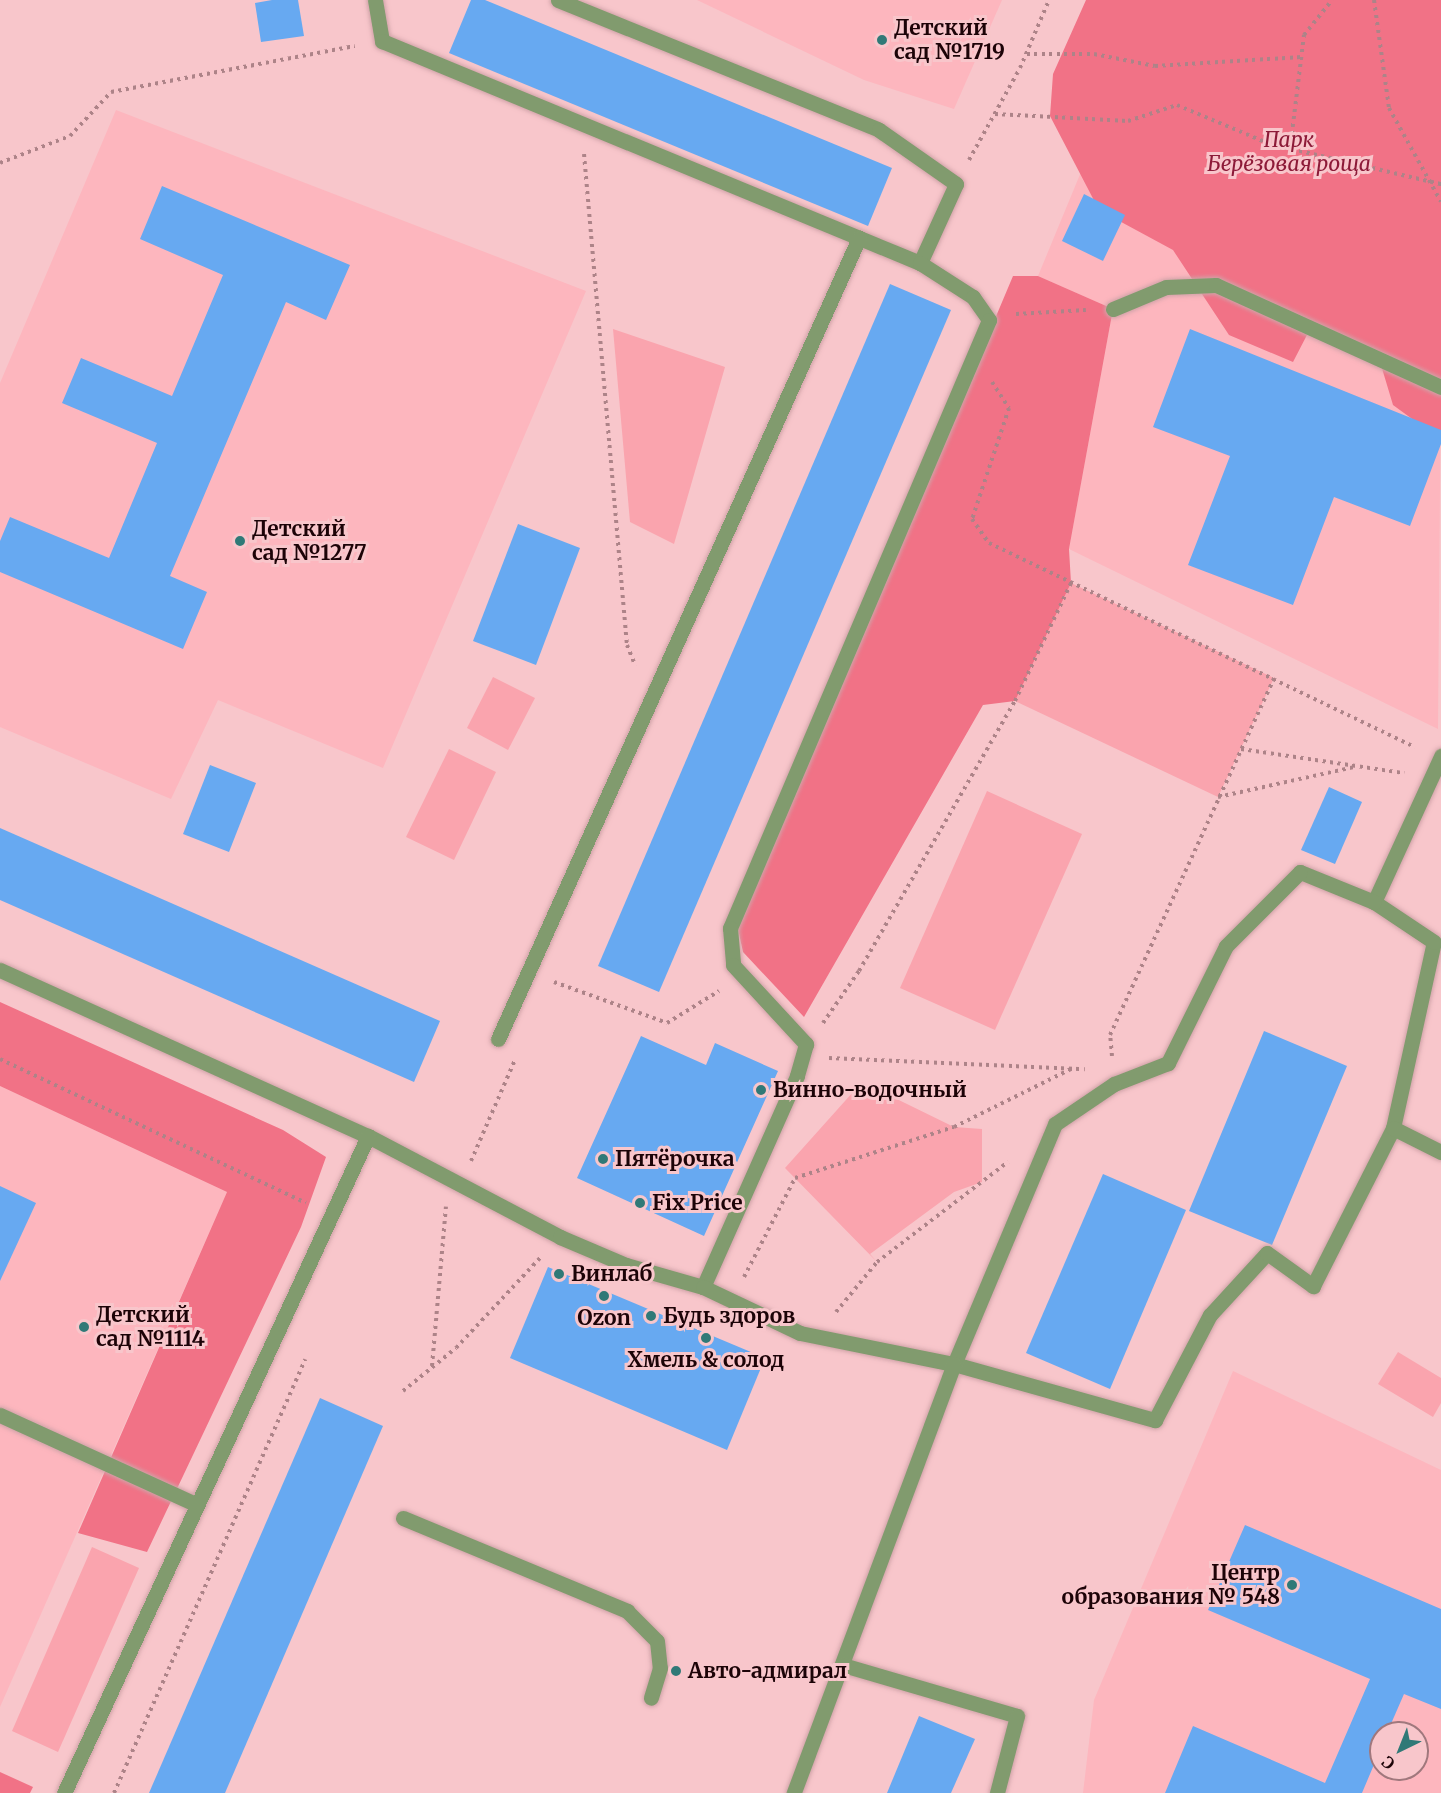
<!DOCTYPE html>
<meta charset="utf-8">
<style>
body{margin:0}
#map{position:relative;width:1441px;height:1793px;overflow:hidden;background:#f8c6cb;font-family:Merriweather,serif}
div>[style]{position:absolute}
.built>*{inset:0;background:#fdb6be}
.green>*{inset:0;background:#faa4ae}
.forest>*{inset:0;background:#f17286}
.building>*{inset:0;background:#67a9f1}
.path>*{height:4px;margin-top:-2px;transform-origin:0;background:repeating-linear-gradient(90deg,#ad8388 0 3px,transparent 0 7.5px)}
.roads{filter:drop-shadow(0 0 2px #d0a3a8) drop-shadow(0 0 2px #d0a3a8)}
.service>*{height:15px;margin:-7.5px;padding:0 7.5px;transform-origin:7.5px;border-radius:7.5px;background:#819b6e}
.dots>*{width:16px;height:16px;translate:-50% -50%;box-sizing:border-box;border:3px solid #f8c6cb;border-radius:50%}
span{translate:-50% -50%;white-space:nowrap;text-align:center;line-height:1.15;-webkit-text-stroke:6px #f8c6cb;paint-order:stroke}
.poi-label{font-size:21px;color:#1c0307;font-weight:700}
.left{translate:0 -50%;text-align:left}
.right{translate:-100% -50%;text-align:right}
.park-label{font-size:21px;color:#8d1a38;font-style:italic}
.north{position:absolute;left:1369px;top:1721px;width:60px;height:60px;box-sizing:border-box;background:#f8c6cb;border:2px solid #a0787d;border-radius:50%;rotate:223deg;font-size:16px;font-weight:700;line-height:24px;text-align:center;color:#1c0307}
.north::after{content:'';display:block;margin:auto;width:21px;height:27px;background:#307977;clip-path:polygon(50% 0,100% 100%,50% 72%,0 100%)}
</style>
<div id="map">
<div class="built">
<i style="clip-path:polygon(697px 0,1002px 0,954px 109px,864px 80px)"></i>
<i style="clip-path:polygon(116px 110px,586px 291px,383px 768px,218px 700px,171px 799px,0 727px,0 383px)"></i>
<i style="clip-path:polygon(1081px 172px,1441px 367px,1438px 729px,1069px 549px,1113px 309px,1038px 276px)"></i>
<i style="clip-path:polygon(0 1086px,227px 1192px,0 1707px)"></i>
<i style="clip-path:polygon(evenodd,1233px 1371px,1441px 1470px,1441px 1793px,1083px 1793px,1094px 1700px,1233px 1371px,1381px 1733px,1417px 1733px,1417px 1769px,1381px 1769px,1381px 1733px)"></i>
</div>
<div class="green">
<i style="clip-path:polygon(613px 329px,725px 367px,674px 544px,630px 522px)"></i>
<i style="clip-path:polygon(1071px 583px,1274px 678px,1218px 797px,1015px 701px)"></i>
<i style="clip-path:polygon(493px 677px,535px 698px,508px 750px,467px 728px)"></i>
<i style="clip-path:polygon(449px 749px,496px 772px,454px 860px,406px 837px)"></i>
<i style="clip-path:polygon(987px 791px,1082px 834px,995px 1030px,900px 988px)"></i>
<i style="clip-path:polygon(862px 1082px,954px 1127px,982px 1129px,982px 1182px,954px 1192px,870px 1254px,877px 1262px,785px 1168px)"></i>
<i style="clip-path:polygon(1398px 1352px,1441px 1378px,1441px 1403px,1433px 1417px,1378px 1384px)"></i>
<i style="clip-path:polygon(92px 1547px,139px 1568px,58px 1752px,12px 1731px)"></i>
</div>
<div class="forest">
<i style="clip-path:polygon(1086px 0,1441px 0,1441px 440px,1393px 405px,1381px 365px,1308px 333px,1293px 362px,1229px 335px,1173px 250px,1099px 210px,1050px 116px,1053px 74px)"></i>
<i style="clip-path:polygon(1013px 276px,1038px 276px,1113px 309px,1069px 549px,1071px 583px,1015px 701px,983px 705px,804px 1017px,743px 952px,738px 929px)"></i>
<i style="clip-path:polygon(0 1002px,283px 1130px,326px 1157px,301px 1227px,147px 1552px,78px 1533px,227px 1192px,0 1086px)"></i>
<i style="clip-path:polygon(0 1772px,33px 1787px,30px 1793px,0 1793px)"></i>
</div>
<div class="building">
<i style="clip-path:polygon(272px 0,298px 0,304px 36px,261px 42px,255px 3px)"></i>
<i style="clip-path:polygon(471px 0,485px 0,892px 168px,868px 226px,449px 53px)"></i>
<i style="clip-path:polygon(162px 186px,350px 265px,326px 320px,286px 302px,170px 576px,207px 592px,183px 649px,0 572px,0 541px,10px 517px,109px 558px,157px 443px,62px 403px,81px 358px,172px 396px,223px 275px,140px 239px)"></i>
<i style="clip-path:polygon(1084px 194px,1125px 215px,1103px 261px,1062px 241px)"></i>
<i style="clip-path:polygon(890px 284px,951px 310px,659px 992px,598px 966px)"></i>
<i style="clip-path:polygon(1190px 329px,1441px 430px,1441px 444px,1410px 526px,1334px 497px,1293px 605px,1188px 565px,1230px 456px,1153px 427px)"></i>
<i style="clip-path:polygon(518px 524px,580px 548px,536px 665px,473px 641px)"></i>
<i style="clip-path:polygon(210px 765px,256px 783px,229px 852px,183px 834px)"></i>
<i style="clip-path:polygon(1329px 787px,1362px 802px,1335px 864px,1301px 850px)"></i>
<i style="clip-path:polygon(0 828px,440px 1021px,414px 1082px,0 900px)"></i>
<i style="clip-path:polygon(1264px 1031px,1347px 1066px,1272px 1245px,1189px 1211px)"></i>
<i style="clip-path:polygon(641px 1036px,706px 1065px,715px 1043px,778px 1071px,704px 1236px,577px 1178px)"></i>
<i style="clip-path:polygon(1103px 1174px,1186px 1210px,1110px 1389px,1026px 1353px)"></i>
<i style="clip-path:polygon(0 1186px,36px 1203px,0 1281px)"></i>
<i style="clip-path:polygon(548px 1267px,765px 1358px,727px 1450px,510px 1358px)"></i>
<i style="clip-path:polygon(320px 1398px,383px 1426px,225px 1793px,149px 1793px)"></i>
<i style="clip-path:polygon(1245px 1525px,1441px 1609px,1441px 1709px,1404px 1694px,1387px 1733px,1381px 1733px,1381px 1748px,1362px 1793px,1165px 1793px,1193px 1726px,1325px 1783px,1370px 1679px,1208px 1610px)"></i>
<i style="clip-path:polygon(919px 1716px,975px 1739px,951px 1793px,887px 1793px)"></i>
</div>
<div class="path">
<i style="left:1374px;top:0;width:109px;rotate:82.1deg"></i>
<i style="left:1389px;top:108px;width:107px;rotate:61deg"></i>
<i style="left:1027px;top:54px;width:67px"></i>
<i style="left:1094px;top:54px;width:62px;rotate:11.1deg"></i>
<i style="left:1155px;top:66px;width:147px;rotate:-3.5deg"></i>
<i style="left:995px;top:114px;width:133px;rotate:3deg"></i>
<i style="left:1128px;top:121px;width:52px;rotate:-18.1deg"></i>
<i style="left:1177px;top:105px;width:101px;rotate:22.8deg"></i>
<i style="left:1270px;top:144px;width:176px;rotate:13.2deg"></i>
<i style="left:1290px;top:149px;width:115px;rotate:-83deg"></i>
<i style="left:1304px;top:35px;width:45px;rotate:-51.3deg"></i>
<i style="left:584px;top:154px;width:493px;rotate:85deg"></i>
<i style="left:627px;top:645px;width:22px;rotate:68deg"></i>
<i style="left:969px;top:160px;width:105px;rotate:-61deg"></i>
<i style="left:1020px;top:68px;width:74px;rotate:-66.9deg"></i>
<i style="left:0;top:163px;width:75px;rotate:-21.1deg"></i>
<i style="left:70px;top:136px;width:60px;rotate:-47deg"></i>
<i style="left:111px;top:92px;width:248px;rotate:-10.7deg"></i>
<i style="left:1016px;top:314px;width:70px;rotate:-3.3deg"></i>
<i style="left:992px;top:382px;width:31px;rotate:57deg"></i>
<i style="left:1009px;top:408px;width:117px;rotate:108.4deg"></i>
<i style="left:972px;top:519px;width:29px;rotate:55deg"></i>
<i style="left:989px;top:543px;width:472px;rotate:25.6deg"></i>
<i style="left:1241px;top:749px;width:165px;rotate:8.4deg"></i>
<i style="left:1218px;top:797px;width:139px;rotate:-12.4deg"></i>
<i style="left:554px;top:982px;width:120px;rotate:19.9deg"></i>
<i style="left:667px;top:1023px;width:61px;rotate:-31.6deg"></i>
<i style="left:823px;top:1023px;width:63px;rotate:-55.3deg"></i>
<i style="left:859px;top:971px;width:312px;rotate:-60deg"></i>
<i style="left:1015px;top:701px;width:131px;rotate:-64.6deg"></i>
<i style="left:1112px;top:1056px;width:21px;rotate:-95deg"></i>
<i style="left:1110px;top:1035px;width:393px;rotate:-65.3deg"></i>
<i style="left:829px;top:1058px;width:256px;rotate:2.5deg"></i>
<i style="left:0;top:1059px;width:338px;rotate:25.2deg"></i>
<i style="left:471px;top:1161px;width:110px;rotate:-66.5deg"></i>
<i style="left:744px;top:1277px;width:111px;rotate:-62.7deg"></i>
<i style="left:795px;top:1178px;width:167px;rotate:-17.8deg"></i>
<i style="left:954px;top:1127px;width:133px;rotate:-26.4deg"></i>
<i style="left:836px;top:1312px;width:65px;rotate:-50.6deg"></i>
<i style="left:877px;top:1262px;width:165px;rotate:-37.4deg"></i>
<i style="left:432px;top:1366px;width:160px;rotate:-85deg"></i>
<i style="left:403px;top:1391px;width:68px;rotate:-39.1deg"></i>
<i style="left:456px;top:1348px;width:123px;rotate:-47deg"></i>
<i style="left:114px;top:1793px;width:474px;rotate:-66.2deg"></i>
</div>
<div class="roads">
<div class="service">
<i style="left:375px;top:0;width:42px;rotate:80.3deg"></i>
<i style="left:382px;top:41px;width:582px;rotate:22.42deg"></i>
<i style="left:558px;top:0;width:346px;rotate:22deg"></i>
<i style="left:879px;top:130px;width:94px;rotate:35deg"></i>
<i style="left:956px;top:184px;width:87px;rotate:114.5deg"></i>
<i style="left:920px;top:263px;width:63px;rotate:32.7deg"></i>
<i style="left:973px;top:297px;width:28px;rotate:55deg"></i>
<i style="left:989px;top:320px;width:661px;rotate:113.07deg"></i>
<i style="left:730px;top:928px;width:37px;rotate:85deg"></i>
<i style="left:733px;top:965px;width:108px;rotate:47.3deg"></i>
<i style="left:806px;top:1044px;width:33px;rotate:106deg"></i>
<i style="left:797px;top:1076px;width:231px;rotate:114deg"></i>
<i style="left:1113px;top:309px;width:57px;rotate:-22.5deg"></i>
<i style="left:1166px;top:287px;width:50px;rotate:-2.3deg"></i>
<i style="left:1216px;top:285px;width:247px;rotate:24.4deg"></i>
<i style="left:1374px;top:902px;width:161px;rotate:-65.3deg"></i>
<i style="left:0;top:970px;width:404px;rotate:24.3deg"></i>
<i style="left:368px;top:1136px;width:217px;rotate:27.7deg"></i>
<i style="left:560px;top:1237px;width:72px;rotate:23deg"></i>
<i style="left:626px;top:1265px;width:80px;rotate:15.9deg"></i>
<i style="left:703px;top:1287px;width:107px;rotate:25.4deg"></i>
<i style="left:800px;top:1333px;width:157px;rotate:11.4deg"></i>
<i style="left:954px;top:1364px;width:209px;rotate:15.6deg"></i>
<i style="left:1155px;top:1420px;width:119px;rotate:-62.4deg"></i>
<i style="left:1210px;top:1315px;width:84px;rotate:-47.4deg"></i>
<i style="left:1267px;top:1253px;width:57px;rotate:35.7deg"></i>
<i style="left:1313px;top:1286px;width:177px;rotate:-63.1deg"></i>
<i style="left:1393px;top:1128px;width:190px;rotate:-77.6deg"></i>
<i style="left:1434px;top:942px;width:72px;rotate:-146.3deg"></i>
<i style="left:1374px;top:902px;width:80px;rotate:-157.9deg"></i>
<i style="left:1300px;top:872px;width:105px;rotate:135deg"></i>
<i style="left:1226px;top:946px;width:131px;rotate:116.4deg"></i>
<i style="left:1168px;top:1063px;width:58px;rotate:158.7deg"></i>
<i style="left:1114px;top:1084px;width:71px;rotate:145.9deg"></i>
<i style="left:1055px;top:1124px;width:260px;rotate:112.8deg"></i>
<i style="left:954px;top:1364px;width:458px;rotate:110.5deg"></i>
<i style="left:498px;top:1039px;width:879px;rotate:-65.74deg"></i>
<i style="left:1393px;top:1128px;width:54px;rotate:26.6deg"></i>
<i style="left:0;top:1415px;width:214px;rotate:24.5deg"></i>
<i style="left:403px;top:1518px;width:243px;rotate:22.5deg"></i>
<i style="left:627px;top:1611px;width:42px;rotate:45deg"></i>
<i style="left:657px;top:1641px;width:27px;rotate:84deg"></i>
<i style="left:660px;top:1668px;width:31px;rotate:107deg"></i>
<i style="left:843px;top:1665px;width:181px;rotate:16.3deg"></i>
<i style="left:1017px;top:1716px;width:80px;rotate:104.6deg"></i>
<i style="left:64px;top:1793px;width:724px;rotate:-65.17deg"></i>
</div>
</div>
<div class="dots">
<i style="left:882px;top:40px;background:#307977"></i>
<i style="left:240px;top:541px;background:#307977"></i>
<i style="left:761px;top:1090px;background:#307977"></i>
<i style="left:603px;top:1159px;background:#307977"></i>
<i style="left:640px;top:1203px;background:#307977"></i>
<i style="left:559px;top:1274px;background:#307977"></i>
<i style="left:604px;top:1296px;background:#307977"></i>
<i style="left:651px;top:1316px;background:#307977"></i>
<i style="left:84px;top:1327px;background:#307977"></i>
<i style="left:706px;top:1338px;background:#307977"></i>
<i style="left:1292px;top:1585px;background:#307977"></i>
<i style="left:676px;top:1671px;background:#307977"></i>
</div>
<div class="poi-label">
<span class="left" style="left:894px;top:40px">Детский<br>сад №1719</span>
<span class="left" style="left:252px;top:541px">Детский<br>сад №1277</span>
<span class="left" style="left:773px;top:1090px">Винно-водочный</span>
<span class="left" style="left:615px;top:1159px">Пятёрочка</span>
<span class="left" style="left:652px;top:1203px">Fix Price</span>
<span class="left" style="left:571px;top:1274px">Винлаб</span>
<span class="left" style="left:96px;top:1327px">Детский<br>сад №1114</span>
<span class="left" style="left:663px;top:1316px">Будь здоров</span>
<span style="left:604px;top:1318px">Ozon</span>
<span style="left:706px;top:1360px">Хмель &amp; солод</span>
<span class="right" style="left:1280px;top:1585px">Центр<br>образования № 548</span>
<span class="left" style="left:688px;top:1671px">Авто-адмирал</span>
</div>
<div class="park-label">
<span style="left:1289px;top:152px">Парк<br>Берёзовая роща</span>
</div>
<div class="north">С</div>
</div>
